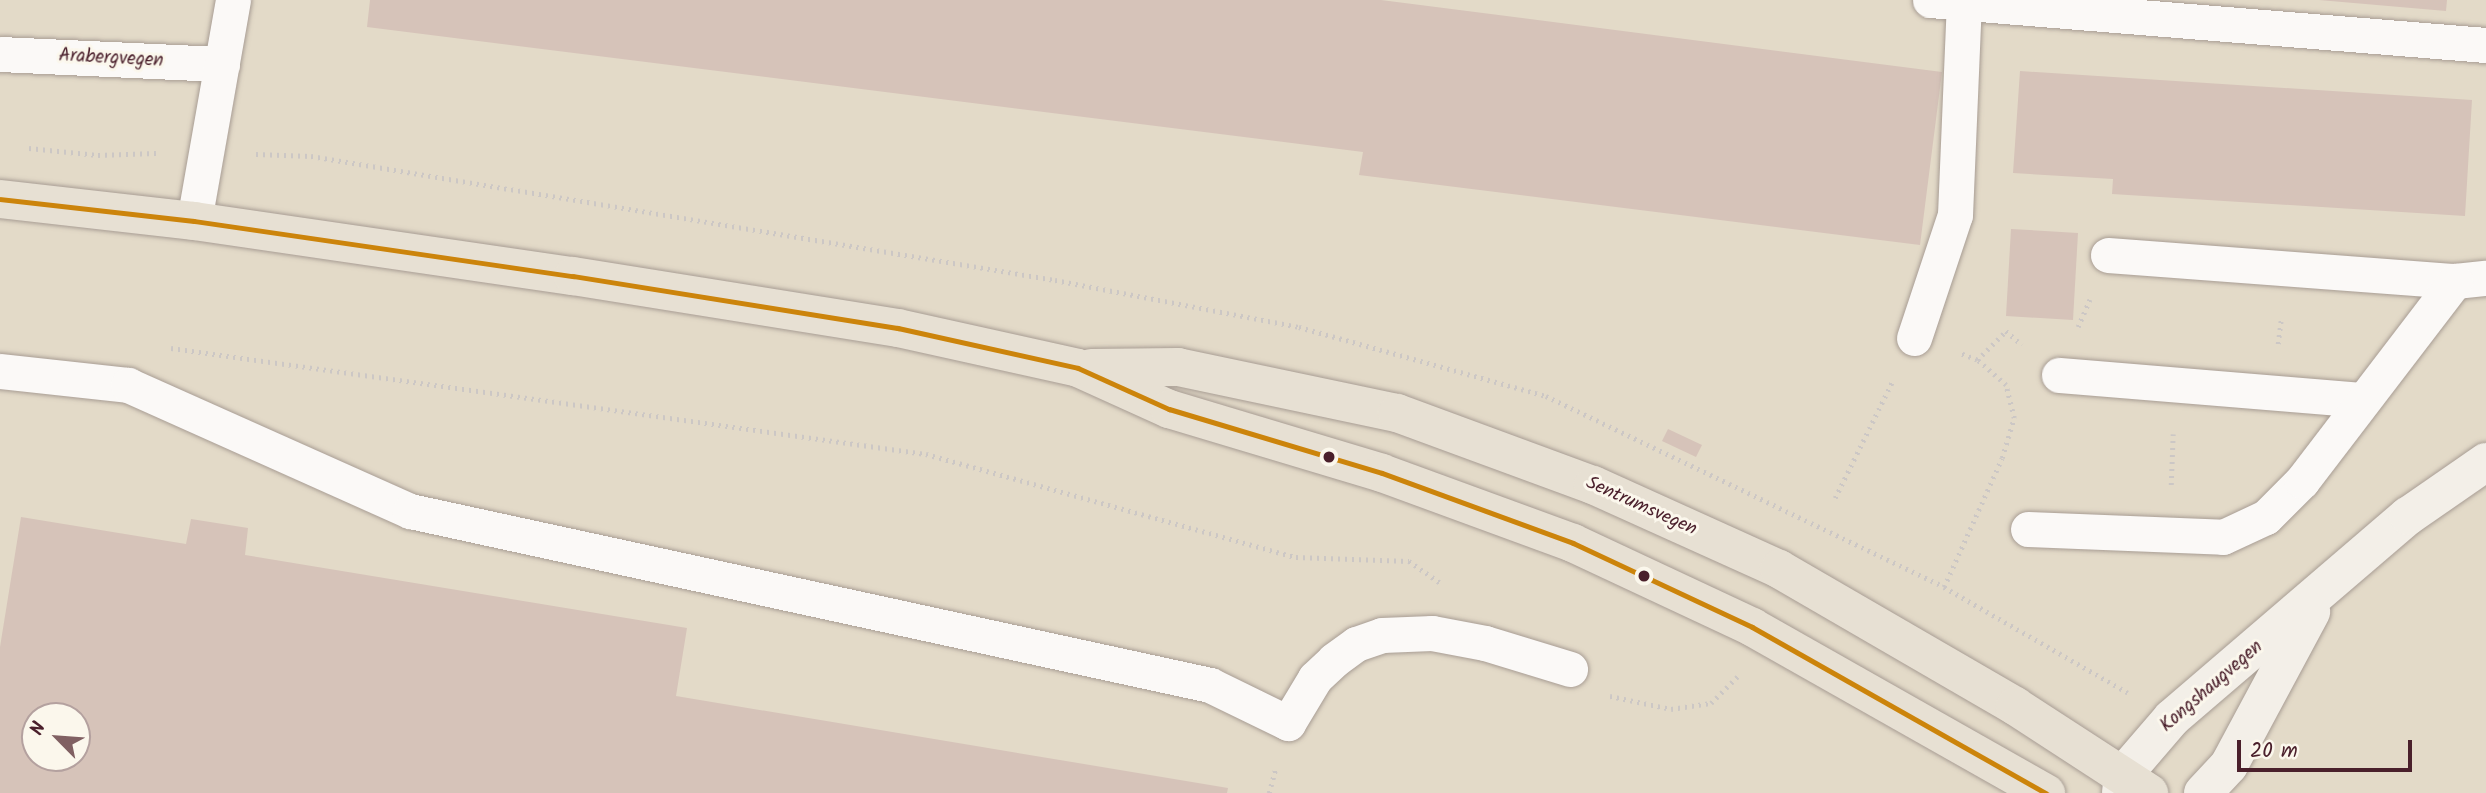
<!DOCTYPE html>
<style>
body{margin:0}
#map{position:relative;width:2486px;height:793px;overflow:hidden;background:#e3dac8;font-family:Kalam,sans-serif}
div>[style]{position:absolute}
.building>*{inset:0;background:#d6c3b9}
.path>*{height:4.5px;margin-top:-2.25px;transform-origin:0;background:repeating-linear-gradient(90deg,#ccc7c5 0 2px,transparent 0 7px)}
.roads{filter:drop-shadow(0 0 2px #a89d94) drop-shadow(0 0 2px #a89d94)}
.lane>*{height:35px;margin:-17.5px;padding:0 17.5px;transform-origin:17.5px;border-radius:17.5px;background:#fbf9f7}
.secondary>*{height:38px;margin:-19px;padding:0 19px;transform-origin:19px;border-radius:19px;background:#f3efe8}
.primary>*{height:38px;margin:-19px;padding:0 19px;transform-origin:19px;border-radius:19px;background:#e7e0d3}
.bus-1>*{height:5px;margin:-2.5px;padding:0 2.5px;transform-origin:2.5px;border-radius:2.5px;background:#cc840b}
.dots>*{width:19px;height:19px;translate:-50% -50%;box-sizing:border-box;border:4px solid #fbf7ec;border-radius:50%}
span{translate:-50% -50%;white-space:nowrap;text-align:center;line-height:1.15;-webkit-text-stroke:6px #fbf7ec;paint-order:stroke}
.street-label{font-size:19px;color:#4a1f2b}
.north{position:absolute;left:21px;top:702px;width:70px;height:70px;box-sizing:border-box;background:#fbf7ec;border:2px solid #b4a19f;border-radius:50%;rotate:295deg;font-size:19px;font-weight:700;line-height:28px;text-align:center;color:#4a1f2b}
.north::after{content:'';display:block;margin:auto;width:24px;height:32px;background:#806062;clip-path:polygon(50% 0,100% 100%,50% 72%,0 100%)}
.scale{position:absolute;left:2237px;top:740px;width:175px;height:32px;box-sizing:border-box;border:4px solid #4a1f2b;border-top:0;padding-left:9px;font-size:21px;line-height:24px;white-space:nowrap;color:#4a1f2b;-webkit-text-stroke:5px #fbf7ec;paint-order:stroke}
</style>
<div id="map">
<div class="building">
<i style="clip-path:polygon(370px 0,1381px 0,1942px 72px,1920px 245px,1359px 175px,1363px 152px,367px 27px)"></i>
<i style="clip-path:polygon(2319px 0,2447px 0,2446px 11px)"></i>
<i style="clip-path:polygon(2020px 71px,2472px 100px,2465px 216px,2112px 194px,2113px 179px,2013px 173px)"></i>
<i style="clip-path:polygon(2011px 229px,2078px 233px,2073px 320px,2006px 316px)"></i>
<i style="clip-path:polygon(1668px 429px,1702px 445px,1696px 457px,1662px 441px)"></i>
<i style="clip-path:polygon(evenodd,21px 517px,186px 544px,191px 519px,248px 528px,245px 555px,687px 628px,676px 696px,1228px 788px,1227px 793px,0 793px,0 647px,21px 517px,35px 716px,77px 716px,77px 758px,35px 758px,35px 716px)"></i>
</div>
<div class="path">
<i style="left:29px;top:148px;width:69px;rotate:5.8deg"></i>
<i style="left:98px;top:155px;width:58px;rotate:-2deg"></i>
<i style="left:256px;top:154px;width:55px;rotate:2.1deg"></i>
<i style="left:311px;top:156px;width:754px;rotate:9.46deg"></i>
<i style="left:1055px;top:280px;width:248px;rotate:10.9deg"></i>
<i style="left:1299px;top:327px;width:256px;rotate:15.6deg"></i>
<i style="left:1546px;top:396px;width:441px;rotate:25.6deg"></i>
<i style="left:1944px;top:587px;width:212px;rotate:29.9deg"></i>
<i style="left:2078px;top:327px;width:30px;rotate:-67deg"></i>
<i style="left:2278px;top:344px;width:26px;rotate:-83deg"></i>
<i style="left:171px;top:348px;width:762px;rotate:7.99deg"></i>
<i style="left:926px;top:454px;width:384px;rotate:15.6deg"></i>
<i style="left:1296px;top:557px;width:113px;rotate:2deg"></i>
<i style="left:1409px;top:561px;width:40px;rotate:34.9deg"></i>
<i style="left:1977px;top:360px;width:41px;rotate:-45deg"></i>
<i style="left:2006px;top:331px;width:21px;rotate:41deg"></i>
<i style="left:2171px;top:485px;width:51px;rotate:-87.8deg"></i>
<i style="left:1835px;top:498px;width:129px;rotate:-63.8deg"></i>
<i style="left:1944px;top:587px;width:141px;rotate:-65.8deg"></i>
<i style="left:2002px;top:458px;width:42px;rotate:-73.3deg"></i>
<i style="left:2014px;top:418px;width:34px;rotate:-104deg"></i>
<i style="left:2006px;top:385px;width:38px;rotate:-139deg"></i>
<i style="left:1977px;top:360px;width:19px;rotate:-159deg"></i>
<i style="left:1610px;top:696px;width:62px;rotate:12deg"></i>
<i style="left:1671px;top:709px;width:40px;rotate:-8.5deg"></i>
<i style="left:1711px;top:703px;width:38px;rotate:-45deg"></i>
<i style="left:1269px;top:793px;width:24px;rotate:-75deg"></i>
</div>
<div class="roads">
<div class="lane">
<i style="left:1930px;top:0;width:558px;rotate:4.63deg"></i>
<i style="left:0;top:54px;width:222px;rotate:2.6deg"></i>
<i style="left:194px;top:221px;width:224px;rotate:-80deg"></i>
<i style="left:2108px;top:255px;width:348px;rotate:4.3deg"></i>
<i style="left:2455px;top:281px;width:31px;rotate:-6deg"></i>
<i style="left:1914px;top:338px;width:130px;rotate:-71.6deg"></i>
<i style="left:1955px;top:215px;width:212px;rotate:-87.6deg"></i>
<i style="left:0;top:371px;width:129px;rotate:6.2deg"></i>
<i style="left:128px;top:385px;width:309px;rotate:24.1deg"></i>
<i style="left:410px;top:511px;width:819px;rotate:12.27deg"></i>
<i style="left:1210px;top:685px;width:87px;rotate:26deg"></i>
<i style="left:1288px;top:723px;width:52px;rotate:-59deg"></i>
<i style="left:1315px;top:678px;width:26px;rotate:-43deg"></i>
<i style="left:1334px;top:660px;width:27px;rotate:-36deg"></i>
<i style="left:1356px;top:644px;width:28px;rotate:-19deg"></i>
<i style="left:1382px;top:635px;width:50px;rotate:-2.3deg"></i>
<i style="left:1432px;top:633px;width:54px;rotate:10.7deg"></i>
<i style="left:1485px;top:643px;width:89px;rotate:17deg"></i>
<i style="left:2059px;top:375px;width:304px;rotate:4.7deg"></i>
<i style="left:2028px;top:529px;width:195px;rotate:2.3deg"></i>
<i style="left:2223px;top:537px;width:47px;rotate:-24.9deg"></i>
<i style="left:2266px;top:517px;width:51px;rotate:-45deg"></i>
<i style="left:2302px;top:481px;width:252px;rotate:-52.6deg"></i>
</div>
<div class="secondary">
<i style="left:2121px;top:793px;width:18px;rotate:-84deg"></i>
<i style="left:2123px;top:775px;width:75px;rotate:-49.3deg"></i>
<i style="left:2172px;top:718px;width:311px;rotate:-40.6deg"></i>
<i style="left:2408px;top:516px;width:95px;rotate:-34.7deg"></i>
<i style="left:2203px;top:793px;width:38px;rotate:-47deg"></i>
<i style="left:2229px;top:765px;width:174px;rotate:-61.8deg"></i>
</div>
<div class="primary">
<i style="left:0;top:199px;width:195px;rotate:6.5deg"></i>
<i style="left:194px;top:221px;width:383px;rotate:8.3deg"></i>
<i style="left:573px;top:276px;width:329px;rotate:9.1deg"></i>
<i style="left:898px;top:328px;width:184px;rotate:12.5deg"></i>
<i style="left:1078px;top:368px;width:100px;rotate:24.3deg"></i>
<i style="left:1169px;top:409px;width:222px;rotate:16.7deg"></i>
<i style="left:1382px;top:473px;width:203px;rotate:20.1deg"></i>
<i style="left:1573px;top:543px;width:198px;rotate:25.1deg"></i>
<i style="left:1752px;top:627px;width:338px;rotate:29.5deg"></i>
<i style="left:1091px;top:368px;width:87px;rotate:-0.7deg"></i>
<i style="left:1178px;top:367px;width:224px;rotate:11.9deg"></i>
<i style="left:1397px;top:413px;width:209px;rotate:20.2deg"></i>
<i style="left:1593px;top:485px;width:204px;rotate:24.3deg"></i>
<i style="left:1779px;top:569px;width:273px;rotate:30.1deg"></i>
<i style="left:2015px;top:706px;width:160px;rotate:33deg"></i>
</div>
</div>
<div class="bus-1">
<i style="left:0;top:199px;width:195px;rotate:6.5deg"></i>
<i style="left:194px;top:221px;width:383px;rotate:8.3deg"></i>
<i style="left:573px;top:276px;width:329px;rotate:9.1deg"></i>
<i style="left:898px;top:328px;width:184px;rotate:12.5deg"></i>
<i style="left:1078px;top:368px;width:100px;rotate:24.3deg"></i>
<i style="left:1169px;top:409px;width:222px;rotate:16.7deg"></i>
<i style="left:1382px;top:473px;width:203px;rotate:20.1deg"></i>
<i style="left:1573px;top:543px;width:198px;rotate:25.1deg"></i>
<i style="left:1752px;top:627px;width:338px;rotate:29.5deg"></i>
</div>
<div class="dots">
<i style="left:1329px;top:457px;background:#4a1f2b"></i>
<i style="left:1644px;top:576px;background:#4a1f2b"></i>
</div>
<div class="street-label">
<span style="left:111px;top:59px;rotate:3deg">Arabergvegen</span>
<span style="left:1641px;top:507px;rotate:24deg">Sentrumsvegen</span>
<span style="left:2212px;top:687px;rotate:-41deg">Kongshaugvegen</span>
</div>
<div class="north">N</div>
<div class="scale">20 m</div>
</div>
